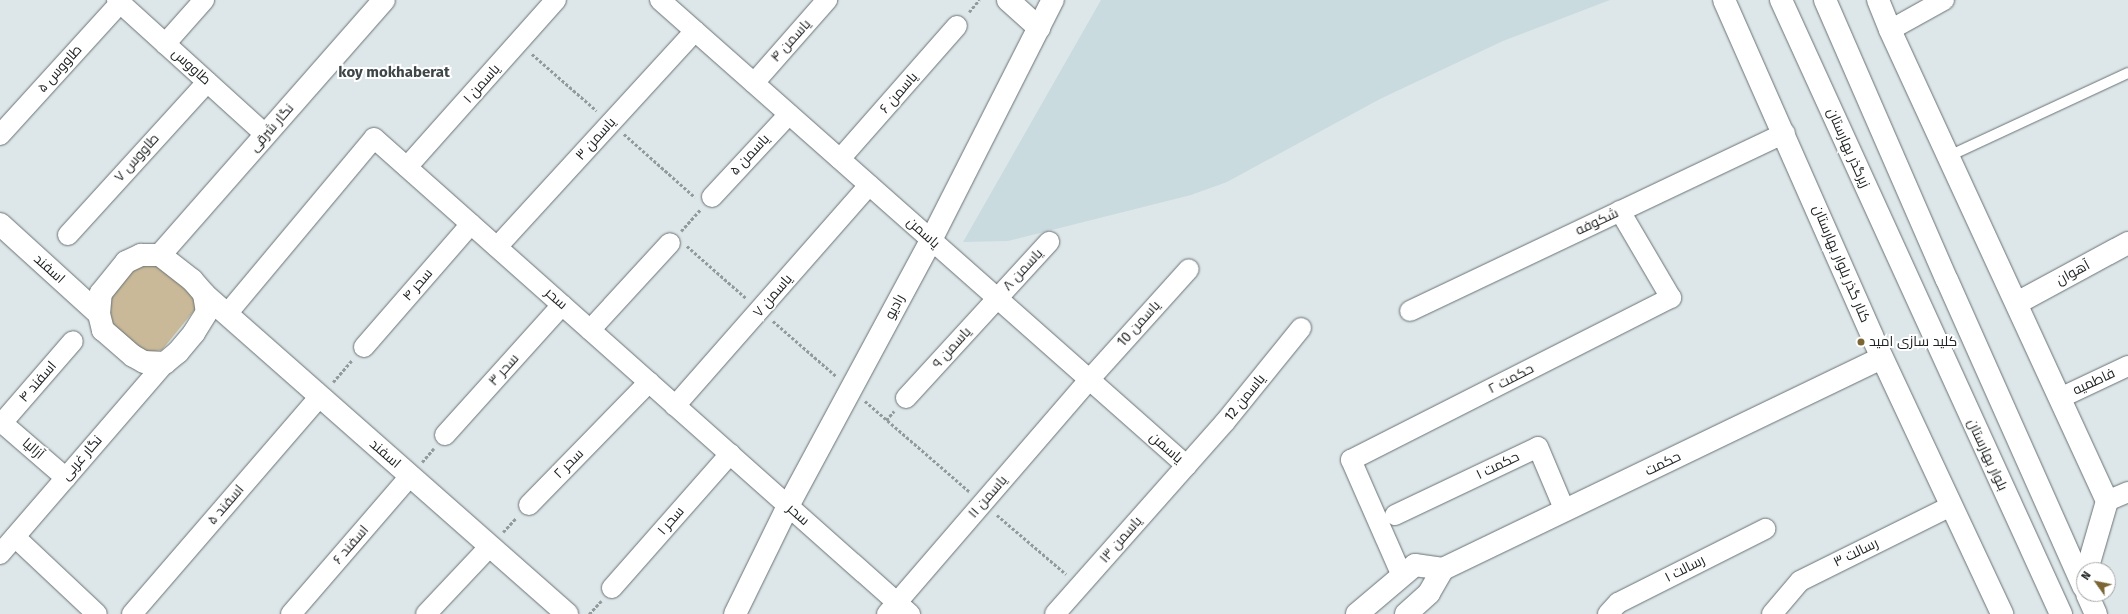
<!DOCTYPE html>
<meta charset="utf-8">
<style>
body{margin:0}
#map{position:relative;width:2128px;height:614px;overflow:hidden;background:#dde7e9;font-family:"Fira Sans",Cairo,sans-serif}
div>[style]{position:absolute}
.built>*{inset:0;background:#c9dbdf}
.green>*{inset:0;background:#c9b999}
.path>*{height:2.5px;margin-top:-1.25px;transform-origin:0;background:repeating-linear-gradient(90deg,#939a9c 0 3px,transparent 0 5px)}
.roads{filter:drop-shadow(0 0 1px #697173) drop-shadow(0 0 1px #697173)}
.lane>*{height:10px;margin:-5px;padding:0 5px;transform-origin:5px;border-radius:5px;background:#fff}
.street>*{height:20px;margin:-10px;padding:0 10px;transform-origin:10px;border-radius:10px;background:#fff}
.secondary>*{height:22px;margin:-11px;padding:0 11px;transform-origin:11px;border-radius:11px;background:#fff}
.primary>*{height:22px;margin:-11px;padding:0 11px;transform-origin:11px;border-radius:11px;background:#fff}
.dots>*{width:11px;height:11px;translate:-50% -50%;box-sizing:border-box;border:2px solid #fff;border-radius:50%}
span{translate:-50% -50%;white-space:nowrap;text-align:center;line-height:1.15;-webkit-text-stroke:4px #fff;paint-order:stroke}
.street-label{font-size:14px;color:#212425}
.poi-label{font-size:14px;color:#212425}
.left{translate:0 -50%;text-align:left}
.neighbourhood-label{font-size:15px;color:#3e4648;font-weight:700}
.north{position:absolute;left:2076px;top:562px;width:40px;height:40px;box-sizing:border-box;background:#fff;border:1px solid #a6a7a8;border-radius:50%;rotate:303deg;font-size:11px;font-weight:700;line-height:16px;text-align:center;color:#212425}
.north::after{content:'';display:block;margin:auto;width:14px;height:18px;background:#7b6535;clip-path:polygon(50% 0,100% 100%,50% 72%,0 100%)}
</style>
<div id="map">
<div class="built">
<i style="clip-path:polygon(1101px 0,1610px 0,1503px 41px,1380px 99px,1227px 182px,1191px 195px,1008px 241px,963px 242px)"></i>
</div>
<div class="green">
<i style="clip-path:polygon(154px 259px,194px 289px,197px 307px,162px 350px,142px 353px,106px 323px,103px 303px,133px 266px)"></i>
</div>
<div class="path">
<i style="left:969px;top:12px;width:16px;rotate:-50deg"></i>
<i style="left:532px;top:54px;width:86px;rotate:41.2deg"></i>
<i style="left:624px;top:134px;width:95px;rotate:41.6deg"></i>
<i style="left:681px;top:231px;width:30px;rotate:-48deg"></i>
<i style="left:687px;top:246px;width:79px;rotate:41.4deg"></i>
<i style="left:773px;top:321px;width:84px;rotate:41.1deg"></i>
<i style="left:333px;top:382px;width:29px;rotate:-49deg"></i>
<i style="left:865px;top:401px;width:138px;rotate:40.9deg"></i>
<i style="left:886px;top:420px;width:12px;rotate:-48deg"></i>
<i style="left:422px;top:462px;width:18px;rotate:-49deg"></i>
<i style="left:997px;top:515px;width:91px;rotate:40.5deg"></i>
<i style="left:503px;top:532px;width:19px;rotate:-47deg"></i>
<i style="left:589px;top:614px;width:18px;rotate:-47deg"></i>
</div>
<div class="roads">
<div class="lane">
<i style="left:1949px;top:156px;width:197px;rotate:-24.9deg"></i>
</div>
<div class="street">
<i style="left:117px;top:0;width:201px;rotate:42.2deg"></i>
<i style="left:660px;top:0;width:703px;rotate:41.48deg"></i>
<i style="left:1890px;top:30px;width:62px;rotate:-29.1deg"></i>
<i style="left:165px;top:44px;width:59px;rotate:-48.4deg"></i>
<i style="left:754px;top:83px;width:111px;rotate:-48.7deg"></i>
<i style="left:0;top:135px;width:178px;rotate:-47.7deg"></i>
<i style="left:840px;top:159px;width:177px;rotate:-48.7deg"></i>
<i style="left:407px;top:167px;width:224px;rotate:-48.3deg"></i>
<i style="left:712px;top:197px;width:113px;rotate:-47.1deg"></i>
<i style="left:68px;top:235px;width:207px;rotate:-47.7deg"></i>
<i style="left:497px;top:247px;width:293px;rotate:-47.5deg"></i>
<i style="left:1410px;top:311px;width:415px;rotate:-25.4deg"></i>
<i style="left:227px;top:314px;width:229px;rotate:-50.1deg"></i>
<i style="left:374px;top:138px;width:717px;rotate:41.61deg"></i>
<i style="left:590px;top:330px;width:118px;rotate:-47.4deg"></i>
<i style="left:364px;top:347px;width:163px;rotate:-49deg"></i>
<i style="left:906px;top:398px;width:212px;rotate:-47.5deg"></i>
<i style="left:2060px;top:398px;width:75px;rotate:-25.2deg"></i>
<i style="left:675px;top:406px;width:294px;rotate:-48.7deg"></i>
<i style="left:0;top:421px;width:87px;rotate:40.8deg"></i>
<i style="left:2px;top:423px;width:108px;rotate:-49.1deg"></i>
<i style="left:445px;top:435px;width:175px;rotate:-48deg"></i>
<i style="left:2107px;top:501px;width:23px;rotate:-23deg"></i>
<i style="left:529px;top:505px;width:172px;rotate:-45.7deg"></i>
<i style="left:1395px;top:515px;width:158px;rotate:-25.4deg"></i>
<i style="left:1538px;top:447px;width:69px;rotate:67.1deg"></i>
<i style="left:15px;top:537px;width:112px;rotate:43.2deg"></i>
<i style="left:0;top:554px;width:252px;rotate:-49.2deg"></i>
<i style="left:1402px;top:576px;width:127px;rotate:-113.7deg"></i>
<i style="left:1351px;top:460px;width:359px;rotate:-26.9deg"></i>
<i style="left:1671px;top:298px;width:101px;rotate:-120.4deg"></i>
<i style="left:612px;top:588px;width:179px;rotate:-48.6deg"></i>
<i style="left:132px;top:614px;width:288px;rotate:-49.2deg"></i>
<i style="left:291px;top:614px;width:182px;rotate:-49.2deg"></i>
<i style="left:426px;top:614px;width:93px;rotate:-46.7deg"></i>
<i style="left:887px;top:614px;width:309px;rotate:-49.2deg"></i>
<i style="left:1089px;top:380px;width:149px;rotate:-48deg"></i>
<i style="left:1055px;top:614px;width:256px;rotate:-48.5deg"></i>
<i style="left:1225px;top:422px;width:121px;rotate:-51deg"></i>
<i style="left:1608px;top:614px;width:15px;rotate:-48deg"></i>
<i style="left:1618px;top:603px;width:165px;rotate:-26.7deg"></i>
<i style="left:1772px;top:614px;width:43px;rotate:-49.7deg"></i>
<i style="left:1800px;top:581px;width:169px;rotate:-26.4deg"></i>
</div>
<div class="secondary">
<i style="left:1008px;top:0;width:42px;rotate:42.1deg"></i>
<i style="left:1724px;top:0;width:367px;rotate:66.2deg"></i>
<i style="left:1872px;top:336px;width:307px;rotate:64.9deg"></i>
<i style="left:1878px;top:0;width:32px;rotate:68deg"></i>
<i style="left:1890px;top:30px;width:519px;rotate:65.26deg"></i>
<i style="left:0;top:224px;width:134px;rotate:42.3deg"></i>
<i style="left:141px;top:255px;width:19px"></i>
<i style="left:160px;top:255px;width:41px;rotate:38deg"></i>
<i style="left:192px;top:280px;width:18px;rotate:49deg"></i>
<i style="left:204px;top:294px;width:18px;rotate:81deg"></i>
<i style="left:207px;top:312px;width:25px;rotate:122deg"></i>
<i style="left:194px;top:333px;width:25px;rotate:130deg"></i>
<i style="left:178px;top:352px;width:17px;rotate:140deg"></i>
<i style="left:165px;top:363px;width:21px;rotate:-177deg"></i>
<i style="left:144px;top:362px;width:13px;rotate:-151deg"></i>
<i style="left:133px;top:356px;width:40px;rotate:-139deg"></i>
<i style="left:103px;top:330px;width:16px;rotate:-104deg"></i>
<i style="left:99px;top:314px;width:21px;rotate:-85deg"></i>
<i style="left:101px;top:293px;width:40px;rotate:-51deg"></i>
<i style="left:126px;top:262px;width:17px;rotate:-25deg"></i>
<i style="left:160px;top:255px;width:339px;rotate:-48.7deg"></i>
<i style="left:204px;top:294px;width:484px;rotate:41.4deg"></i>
<i style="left:2017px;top:303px;width:126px;rotate:-28.4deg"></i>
<i style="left:735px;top:614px;width:120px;rotate:-63.9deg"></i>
<i style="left:788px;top:506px;width:302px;rotate:-61.7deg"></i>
<i style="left:931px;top:240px;width:269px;rotate:-63.1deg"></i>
<i style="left:1357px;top:614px;width:76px;rotate:-40.2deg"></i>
<i style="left:1415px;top:565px;width:28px;rotate:8deg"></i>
<i style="left:1406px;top:614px;width:31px;rotate:-42deg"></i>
<i style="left:1429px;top:593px;width:28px;rotate:-60deg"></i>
<i style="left:1443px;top:569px;width:487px;rotate:-25.7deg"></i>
</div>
<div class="primary">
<i style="left:1781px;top:0;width:675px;rotate:65.49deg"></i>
<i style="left:1825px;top:0;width:305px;rotate:66.5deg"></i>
<i style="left:1947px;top:280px;width:336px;rotate:66deg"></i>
<i style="left:2087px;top:570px;width:72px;rotate:-73.8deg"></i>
<i style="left:2087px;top:594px;width:22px;rotate:66deg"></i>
</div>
</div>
<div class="dots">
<i style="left:1861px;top:342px;background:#7b6535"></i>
</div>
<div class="street-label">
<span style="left:791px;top:41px;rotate:-48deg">یاسمن ۴</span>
<span style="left:191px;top:67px;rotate:42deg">طاووس</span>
<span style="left:60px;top:69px;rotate:-48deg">طاووس ۵</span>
<span style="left:482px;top:84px;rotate:-48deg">یاسمن ۱</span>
<span style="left:899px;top:93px;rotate:-49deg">یاسمن ۶</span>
<span style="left:272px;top:128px;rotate:-49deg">نگار شرقی</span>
<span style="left:596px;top:139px;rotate:-48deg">یاسمن ۳</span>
<span style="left:1848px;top:148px;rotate:66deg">زیرگذر بهارستان</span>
<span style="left:750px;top:155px;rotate:-47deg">یاسمن ۵</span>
<span style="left:137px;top:158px;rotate:-48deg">طاووس ۷</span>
<span style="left:1597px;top:222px;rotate:-25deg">شکوفه</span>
<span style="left:923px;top:233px;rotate:42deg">یاسمن</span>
<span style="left:1841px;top:264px;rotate:67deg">کنار گذر بلوار بهارستان</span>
<span style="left:49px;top:269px;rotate:42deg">اسفند</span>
<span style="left:1023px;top:270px;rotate:-47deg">یاسمن ۸</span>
<span style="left:2073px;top:273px;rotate:-28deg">آهوان</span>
<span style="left:418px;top:285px;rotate:-49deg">سحر ۴</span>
<span style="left:773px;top:296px;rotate:-49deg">یاسمن ۷</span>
<span style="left:556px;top:299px;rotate:42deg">سحر</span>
<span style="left:895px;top:307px;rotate:-62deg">رادیو</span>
<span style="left:1139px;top:324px;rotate:-48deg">یاسمن 10</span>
<span style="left:952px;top:348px;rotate:-48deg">یاسمن ۹</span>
<span style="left:504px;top:370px;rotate:-48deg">سحر ۳</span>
<span style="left:1511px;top:379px;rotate:-27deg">حکمت ۲</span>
<span style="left:38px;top:382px;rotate:-49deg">اسفند ۴</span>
<span style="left:2094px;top:382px;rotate:-25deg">فاطمیه</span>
<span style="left:1245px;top:398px;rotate:-51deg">یاسمن 12</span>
<span style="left:1166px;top:448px;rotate:41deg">یاسمن</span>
<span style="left:33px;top:449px;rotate:41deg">آزالیا</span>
<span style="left:385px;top:454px;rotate:41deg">اسفند</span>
<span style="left:1987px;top:455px;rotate:65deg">بلوار بهارستان</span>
<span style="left:82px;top:458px;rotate:-49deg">نگار غربی</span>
<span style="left:569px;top:464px;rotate:-45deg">سحر ۲</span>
<span style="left:1663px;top:464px;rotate:-26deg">حکمت</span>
<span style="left:1498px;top:466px;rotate:-26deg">حکمت ۱</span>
<span style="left:988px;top:497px;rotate:-49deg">یاسمن ۱۱</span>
<span style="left:226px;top:505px;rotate:-49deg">اسفند ۵</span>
<span style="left:798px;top:515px;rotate:42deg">سحر</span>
<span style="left:671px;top:521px;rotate:-49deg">سحر ۱</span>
<span style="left:1121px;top:540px;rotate:-49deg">یاسمن ۱۳</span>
<span style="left:351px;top:545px;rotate:-49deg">اسفند ۶</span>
<span style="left:1856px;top:553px;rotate:-26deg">رسالت ۳</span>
<span style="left:1685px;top:569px;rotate:-27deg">رسالت ۱</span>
</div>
<div class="poi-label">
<span class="left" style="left:1869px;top:342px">کلید سازی امید</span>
</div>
<div class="neighbourhood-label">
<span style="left:394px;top:73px">koy mokhaberat</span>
</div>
<div class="north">N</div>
</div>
